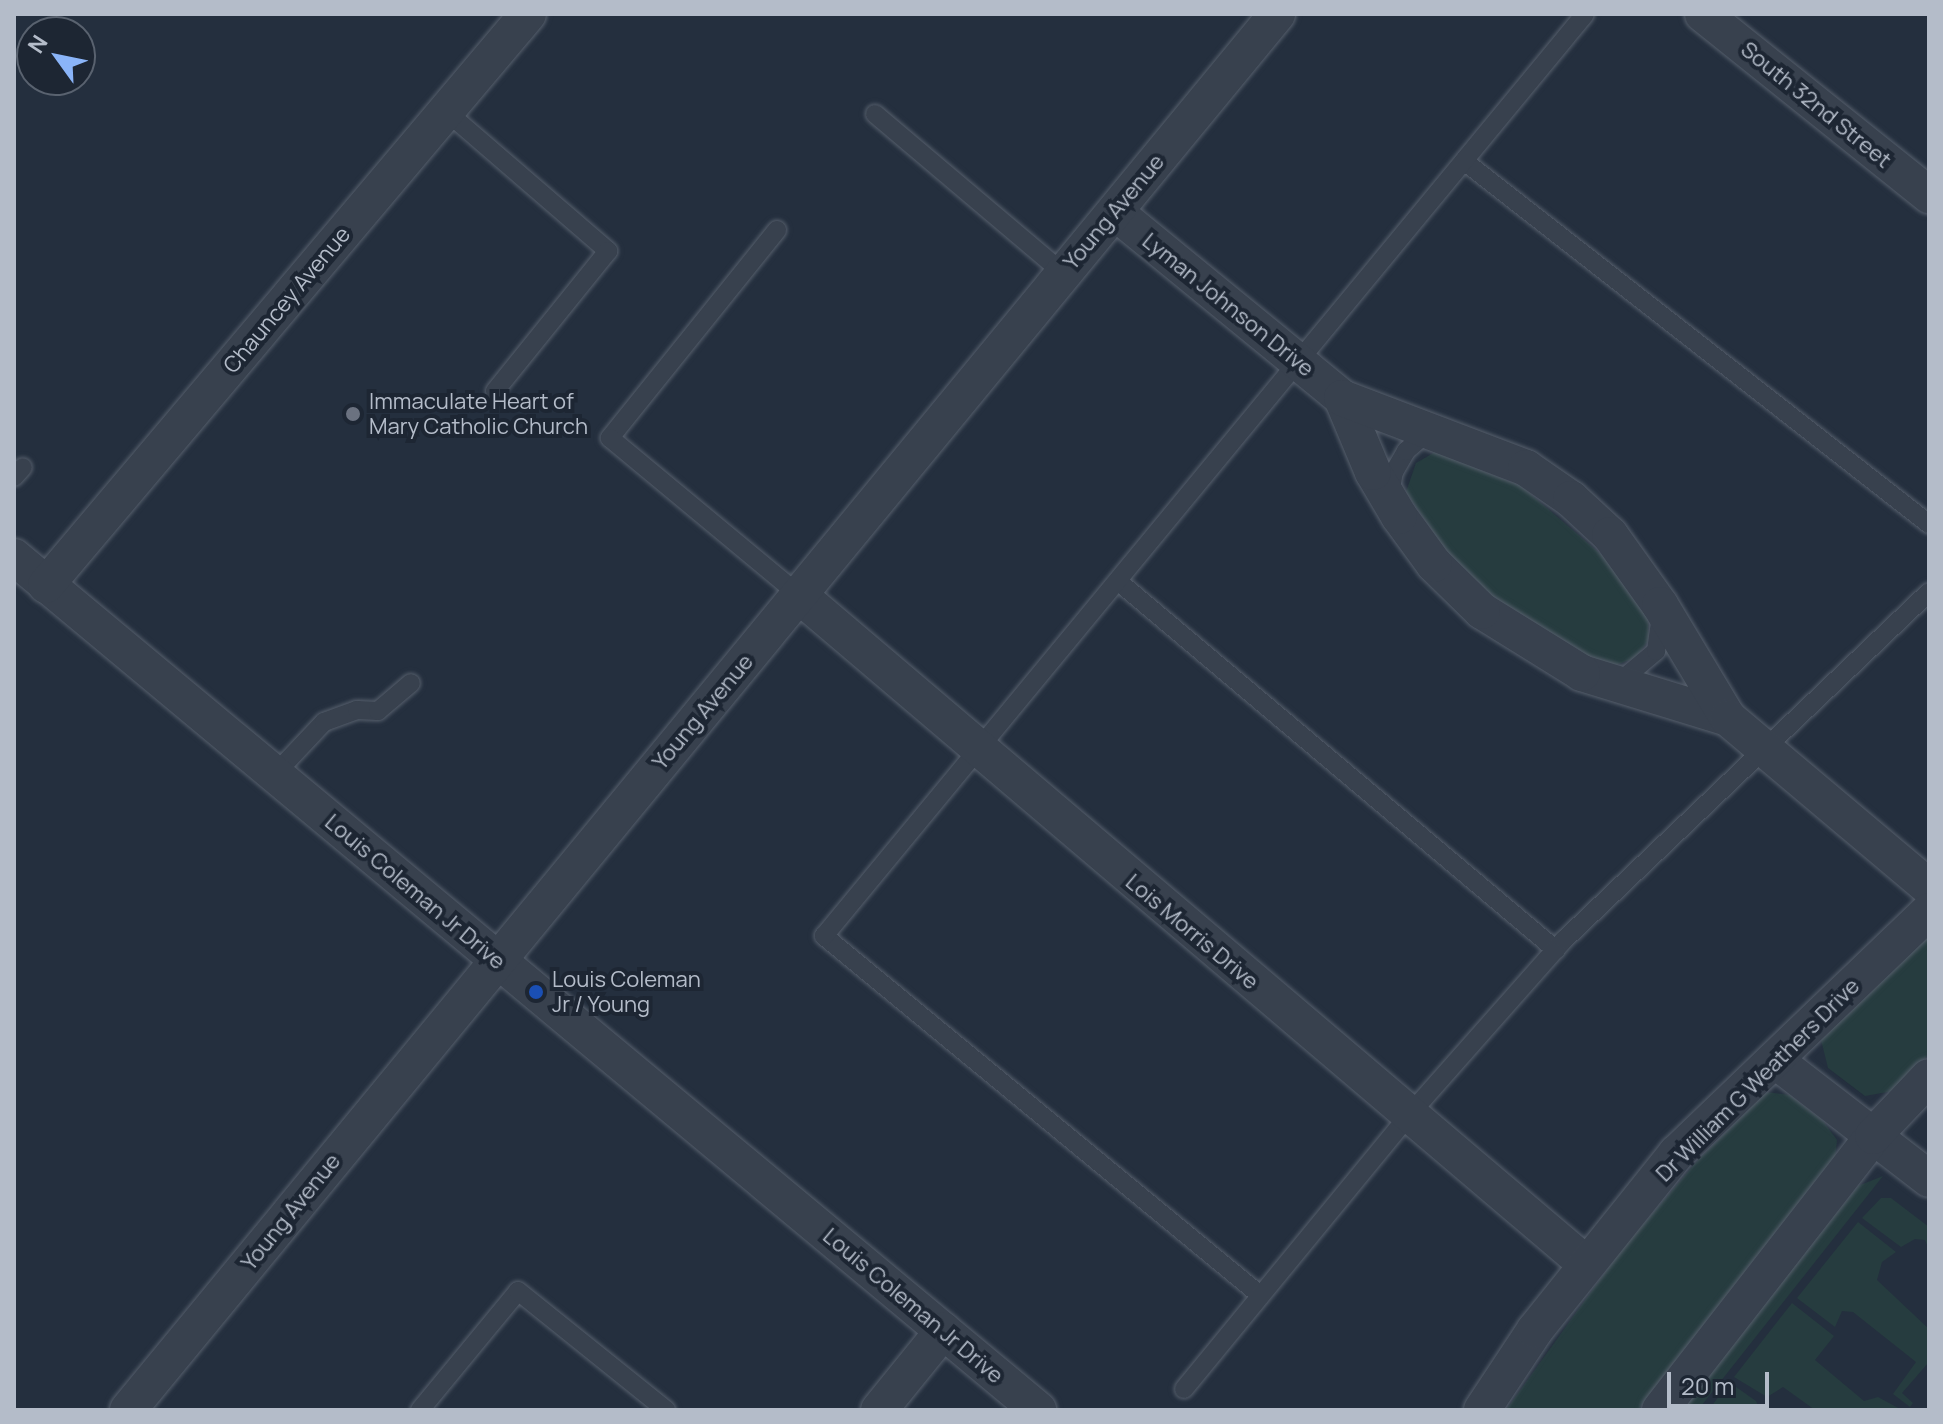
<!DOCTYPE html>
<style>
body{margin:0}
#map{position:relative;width:1943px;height:1424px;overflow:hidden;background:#242f3e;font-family:Manrope,sans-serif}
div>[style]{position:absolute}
.green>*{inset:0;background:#263c3f}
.roads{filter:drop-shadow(0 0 2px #565f6c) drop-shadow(0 0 2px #565f6c)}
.service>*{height:18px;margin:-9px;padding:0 9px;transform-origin:9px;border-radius:9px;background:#38414e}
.minor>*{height:36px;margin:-18px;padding:0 18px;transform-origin:18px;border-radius:18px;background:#38414e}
.dots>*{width:22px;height:22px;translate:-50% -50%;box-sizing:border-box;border:4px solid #1d2633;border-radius:50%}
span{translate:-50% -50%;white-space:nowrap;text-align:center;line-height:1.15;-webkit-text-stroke:8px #1d2633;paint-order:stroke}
.street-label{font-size:22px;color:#b4bcc9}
.poi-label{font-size:22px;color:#b4bcc9}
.left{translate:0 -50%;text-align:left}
.frame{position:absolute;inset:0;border:16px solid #b4bcc9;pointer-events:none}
.north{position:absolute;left:16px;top:16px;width:80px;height:80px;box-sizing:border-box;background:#1d2633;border:2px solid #59626f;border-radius:50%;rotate:303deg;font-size:22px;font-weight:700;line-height:32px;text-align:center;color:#b4bcc9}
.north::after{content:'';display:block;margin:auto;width:28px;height:36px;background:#8ab4f8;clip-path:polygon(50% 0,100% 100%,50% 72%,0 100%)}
.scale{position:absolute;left:1667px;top:1372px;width:102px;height:36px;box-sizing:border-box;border:4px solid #b4bcc9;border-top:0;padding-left:10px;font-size:24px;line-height:28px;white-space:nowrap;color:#b4bcc9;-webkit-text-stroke:6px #1d2633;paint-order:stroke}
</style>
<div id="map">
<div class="green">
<i style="clip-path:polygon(1435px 452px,1521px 486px,1609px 561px,1648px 618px,1649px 640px,1635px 658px,1616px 665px,1593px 660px,1490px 596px,1449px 556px,1406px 492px,1416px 463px)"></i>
<i style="clip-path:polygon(1929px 935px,1929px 1054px,1893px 1091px,1865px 1096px,1828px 1068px,1821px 1040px)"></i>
<i style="clip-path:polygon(1766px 1092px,1790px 1095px,1823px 1121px,1837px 1140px,1835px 1159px,1638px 1410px,1506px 1410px,1621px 1250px,1698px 1160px)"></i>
<i style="clip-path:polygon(1883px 1176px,1698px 1410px,1679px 1410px,1858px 1186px)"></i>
<i style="clip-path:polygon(1881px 1198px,1891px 1198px,1929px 1227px,1929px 1250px,1925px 1240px,1915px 1239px,1901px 1247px,1862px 1218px)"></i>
<i style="clip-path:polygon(1858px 1222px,1896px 1252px,1882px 1262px,1877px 1280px,1929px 1329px,1929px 1362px,1902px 1393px,1913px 1403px,1910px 1407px,1893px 1394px,1916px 1362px,1853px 1312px,1842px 1311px,1835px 1327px,1797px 1298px)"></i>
<i style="clip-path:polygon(1792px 1303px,1834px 1336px,1815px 1360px,1864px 1401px,1878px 1397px,1902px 1410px,1815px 1410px,1783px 1387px,1767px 1397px,1734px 1377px)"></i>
<i style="clip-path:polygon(1729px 1382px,1756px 1401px,1760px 1410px,1709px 1410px)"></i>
</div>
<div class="roads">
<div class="service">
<i style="left:447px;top:112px;width:213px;rotate:40.8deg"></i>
<i style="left:608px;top:251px;width:180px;rotate:128.9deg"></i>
<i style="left:875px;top:114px;width:246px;rotate:40.2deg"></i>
<i style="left:1464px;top:161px;width:590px;rotate:37.98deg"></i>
<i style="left:777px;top:230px;width:267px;rotate:128.8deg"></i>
<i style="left:610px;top:438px;width:247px;rotate:39.7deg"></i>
<i style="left:14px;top:477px;width:13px;rotate:-48deg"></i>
<i style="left:1390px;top:494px;width:22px;rotate:-80deg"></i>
<i style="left:1394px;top:472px;width:24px;rotate:-60deg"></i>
<i style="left:1406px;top:451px;width:30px;rotate:-41deg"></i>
<i style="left:1119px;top:582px;width:571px;rotate:40.1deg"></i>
<i style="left:1618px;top:683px;width:50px;rotate:-40.1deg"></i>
<i style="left:1656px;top:651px;width:35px;rotate:-82deg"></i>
<i style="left:274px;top:775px;width:73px;rotate:-46.7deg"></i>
<i style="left:324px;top:722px;width:35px;rotate:-20deg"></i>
<i style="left:357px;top:710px;width:21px;rotate:3deg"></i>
<i style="left:378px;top:711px;width:43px;rotate:-40.3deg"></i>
<i style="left:1260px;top:1295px;width:565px;rotate:-140.53deg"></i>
<i style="left:824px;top:936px;width:1195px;rotate:-50.46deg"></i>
<i style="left:1184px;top:1389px;width:355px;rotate:-50.6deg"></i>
<i style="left:1409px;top:1115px;width:234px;rotate:-48.5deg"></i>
<i style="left:1564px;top:940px;width:504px;rotate:-43.63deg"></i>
<i style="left:420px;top:1410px;width:154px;rotate:-50.5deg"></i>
<i style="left:518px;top:1291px;width:190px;rotate:38.8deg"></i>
</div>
<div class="minor">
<i style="left:1703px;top:14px;width:290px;rotate:38.7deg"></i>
<i style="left:1115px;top:212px;width:293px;rotate:39.3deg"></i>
<i style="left:14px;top:557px;width:1333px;rotate:39.79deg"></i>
<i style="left:46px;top:585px;width:747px;rotate:-49.83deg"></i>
<i style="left:800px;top:596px;width:1032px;rotate:40.36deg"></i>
<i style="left:1728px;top:718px;width:153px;rotate:-162.9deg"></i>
<i style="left:1582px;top:673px;width:118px;rotate:-148.2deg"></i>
<i style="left:1482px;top:611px;width:67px;rotate:-135.6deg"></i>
<i style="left:1434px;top:564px;width:59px;rotate:-126.1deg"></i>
<i style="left:1399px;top:516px;width:51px;rotate:-120.6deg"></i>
<i style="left:1373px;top:472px;width:80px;rotate:-112.7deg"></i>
<i style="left:1342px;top:398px;width:197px;rotate:20.8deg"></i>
<i style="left:1526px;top:468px;width:55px;rotate:34.6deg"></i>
<i style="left:1571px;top:499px;width:53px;rotate:42.7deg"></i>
<i style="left:1610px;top:535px;width:86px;rotate:54.5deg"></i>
<i style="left:1660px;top:605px;width:132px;rotate:59deg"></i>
<i style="left:1728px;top:718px;width:263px;rotate:40.1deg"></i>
<i style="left:1776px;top:1061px;width:193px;rotate:37.6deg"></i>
<i style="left:128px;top:1410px;width:1808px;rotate:-50.54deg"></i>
<i style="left:879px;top:1410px;width:102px;rotate:-51deg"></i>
<i style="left:1482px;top:1410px;width:96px;rotate:-56.5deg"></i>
<i style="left:1535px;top:1330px;width:226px;rotate:-51.3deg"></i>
<i style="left:1676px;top:1154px;width:351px;rotate:-43.8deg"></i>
<i style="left:1660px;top:1410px;width:347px;rotate:-52.1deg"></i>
<i style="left:1873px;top:1136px;width:81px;rotate:-46.5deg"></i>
</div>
</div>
<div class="dots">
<i style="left:353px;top:414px;background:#6b7280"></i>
<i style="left:536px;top:992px;background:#1a4fb4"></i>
</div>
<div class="street-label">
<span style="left:1816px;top:105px;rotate:39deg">South 32nd Street</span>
<span style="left:1114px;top:212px;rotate:-50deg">Young Avenue</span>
<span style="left:287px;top:300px;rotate:-50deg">Chauncey Avenue</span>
<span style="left:1228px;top:305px;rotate:39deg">Lyman Johnson Drive</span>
<span style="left:703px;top:712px;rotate:-50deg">Young Avenue</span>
<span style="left:415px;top:892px;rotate:40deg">Louis Coleman Jr Drive</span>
<span style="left:1192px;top:932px;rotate:40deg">Lois Morris Drive</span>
<span style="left:1758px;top:1080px;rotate:-45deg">Dr William G Weathers Drive</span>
<span style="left:291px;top:1212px;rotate:-51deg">Young Avenue</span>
<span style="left:913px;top:1306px;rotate:40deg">Louis Coleman Jr Drive</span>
</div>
<div class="poi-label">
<span class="left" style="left:369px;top:414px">Immaculate Heart of<br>Mary Catholic Church</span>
<span class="left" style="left:552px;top:992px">Louis Coleman<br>Jr / Young</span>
</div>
<div class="frame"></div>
<div class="north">N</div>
<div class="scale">20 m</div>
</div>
